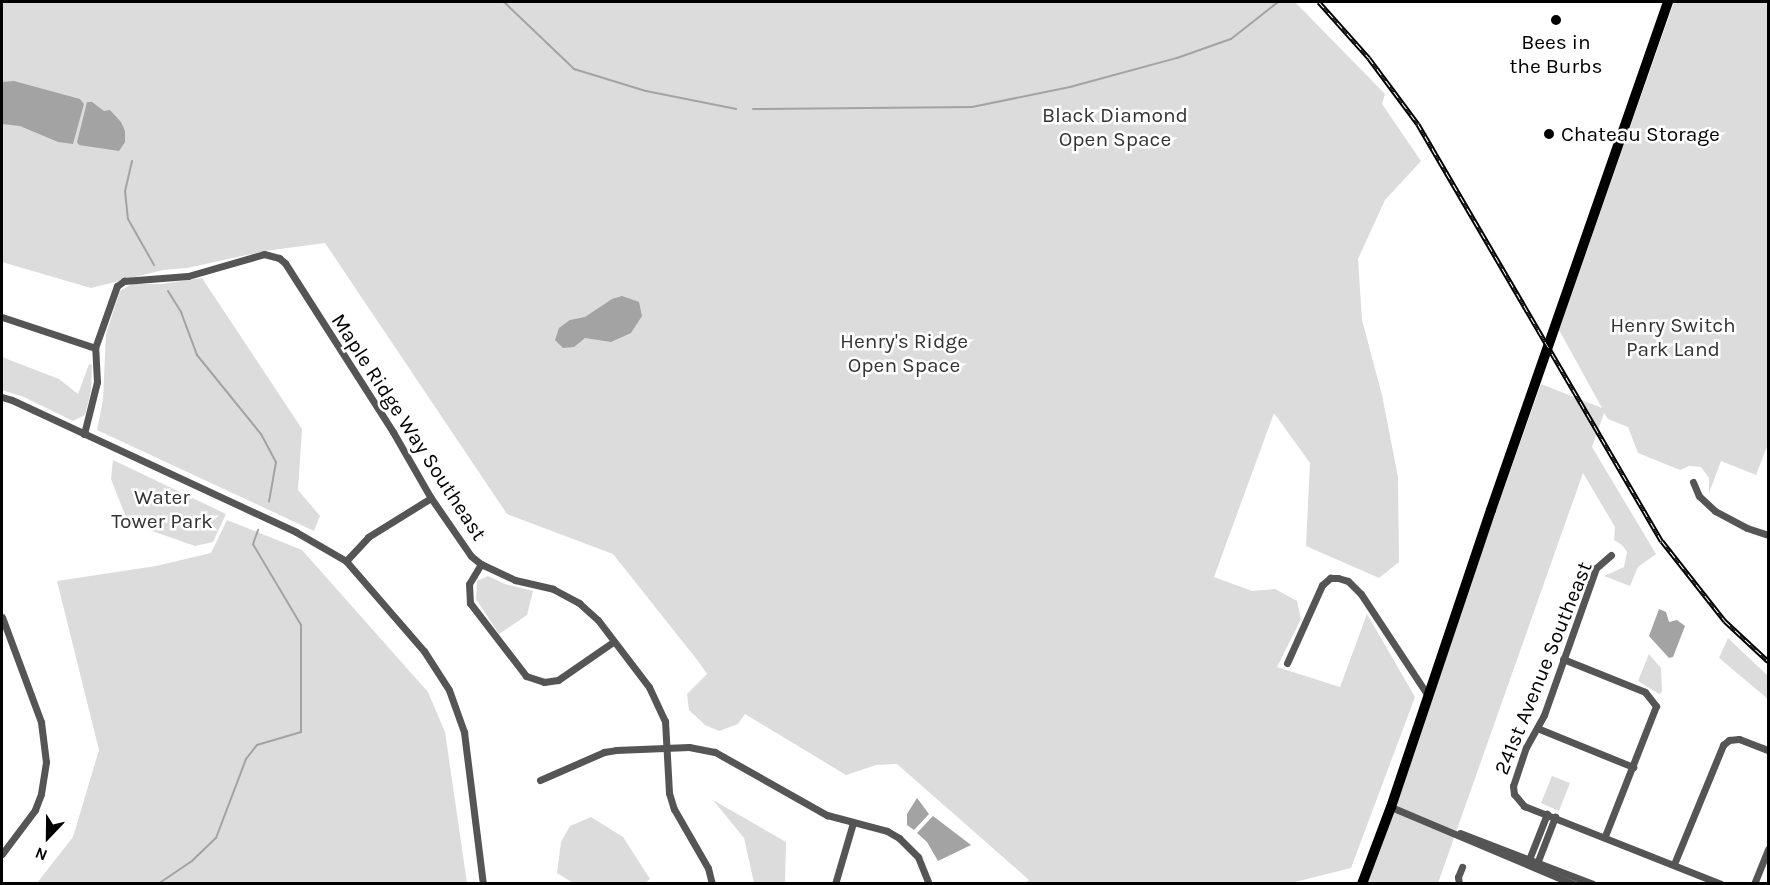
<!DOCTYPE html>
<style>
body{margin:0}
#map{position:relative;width:1770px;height:885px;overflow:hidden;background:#fff;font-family:Karla,sans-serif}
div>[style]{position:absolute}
.green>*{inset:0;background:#dcdcdc}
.water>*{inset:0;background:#a3a3a3}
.stream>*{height:2px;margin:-1px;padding:0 1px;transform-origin:1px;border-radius:1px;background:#a3a3a3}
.street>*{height:7px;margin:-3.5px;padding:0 3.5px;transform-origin:3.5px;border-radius:3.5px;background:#555}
.primary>*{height:10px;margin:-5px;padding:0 5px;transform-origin:5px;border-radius:5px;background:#000}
.rail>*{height:4.5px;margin-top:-2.25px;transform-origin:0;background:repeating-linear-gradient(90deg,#fff 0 7px,#000 0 14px);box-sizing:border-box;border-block:2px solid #000}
.dots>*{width:16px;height:16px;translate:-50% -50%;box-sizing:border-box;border:3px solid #fff;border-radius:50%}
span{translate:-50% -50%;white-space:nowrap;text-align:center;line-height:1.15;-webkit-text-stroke:5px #fff;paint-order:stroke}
.poi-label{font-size:21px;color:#000}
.left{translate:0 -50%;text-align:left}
.park-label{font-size:21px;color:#333}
.street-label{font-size:21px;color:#000}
.frame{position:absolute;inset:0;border:3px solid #000;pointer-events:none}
.north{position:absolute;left:18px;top:807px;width:60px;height:60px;-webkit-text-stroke:4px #fff;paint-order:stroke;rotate:202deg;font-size:16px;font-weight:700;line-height:24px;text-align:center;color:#000}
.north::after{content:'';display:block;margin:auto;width:21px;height:27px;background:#000;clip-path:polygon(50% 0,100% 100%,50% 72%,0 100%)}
</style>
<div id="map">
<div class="green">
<i style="clip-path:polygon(2px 2px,1295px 2px,1385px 94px,1382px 104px,1421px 161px,1385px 200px,1358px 259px,1362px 320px,1382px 395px,1398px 477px,1399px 562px,1379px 578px,1306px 546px,1310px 463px,1274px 413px,1214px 577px,1252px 591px,1275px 589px,1297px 601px,1301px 619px,1277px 667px,1340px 687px,1367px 614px,1415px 697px,1351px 868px,1287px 884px,1025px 883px,1029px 880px,897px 764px,876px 765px,846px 775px,745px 714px,738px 724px,719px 731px,705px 725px,689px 710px,687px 694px,707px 674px,698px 661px,613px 554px,507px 514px,325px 243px,265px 251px,187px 268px,163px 270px,91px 288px,2px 262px)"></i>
<i style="clip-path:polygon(1674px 2px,1768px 2px,1768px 444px,1756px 475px,1721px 461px,1709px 493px,1709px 478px,1701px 467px,1689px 466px,1680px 470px,1638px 453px,1628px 427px,1608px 419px,1604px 413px,1592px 447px,1656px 554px,1638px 567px,1630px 586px,1604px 576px,1624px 567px,1627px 552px,1622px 545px,1614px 540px,1615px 527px,1583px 473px,1438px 883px,1364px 884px,1541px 384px,1602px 408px,1559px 330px)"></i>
<i style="clip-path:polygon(202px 278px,302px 429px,298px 490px,320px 516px,314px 531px,97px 430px,103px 400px,106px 334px,120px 291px,132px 284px,161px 284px)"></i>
<i style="clip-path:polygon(2px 357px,59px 379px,78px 394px,89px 364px,92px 365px,91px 391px,85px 415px,73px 421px,24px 397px,2px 390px)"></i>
<i style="clip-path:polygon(113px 460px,226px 514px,213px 542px,195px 546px,152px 531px,125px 515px,111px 479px)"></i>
<i style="clip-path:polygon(227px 520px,302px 550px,428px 692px,445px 732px,467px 883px,37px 883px,73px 837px,99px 750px,57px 581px,156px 566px,211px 553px)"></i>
<i style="clip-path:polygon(488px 576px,505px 584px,533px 591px,527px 615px,499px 634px,476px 599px,477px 581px)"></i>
<i style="clip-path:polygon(1728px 638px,1768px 676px,1768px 699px,1719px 658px)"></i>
<i style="clip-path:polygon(1649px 654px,1661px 668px,1662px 692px,1659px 694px,1638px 681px)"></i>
<i style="clip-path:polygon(1552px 776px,1570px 783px,1559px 811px,1541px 803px)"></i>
<i style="clip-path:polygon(713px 800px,786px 842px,785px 883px,754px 883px,744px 838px)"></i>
<i style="clip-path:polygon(591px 817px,623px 837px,650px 879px,645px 883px,573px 883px,557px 873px,561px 842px,570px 826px)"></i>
</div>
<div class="water">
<i style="clip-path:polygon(14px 81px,80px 99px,84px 104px,73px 144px,58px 142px,20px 126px,2px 124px,2px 82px)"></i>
<i style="clip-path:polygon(87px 102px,92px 102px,104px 111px,110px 110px,121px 122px,125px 131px,125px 142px,119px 151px,79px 145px,77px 142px)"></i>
<i style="clip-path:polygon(622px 296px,639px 302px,642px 316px,631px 333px,611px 342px,585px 338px,574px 347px,563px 348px,555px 340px,559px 328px,570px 320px,585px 317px,612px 299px)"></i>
<i style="clip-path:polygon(1659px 609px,1666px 612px,1669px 622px,1677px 620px,1685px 626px,1673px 657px,1669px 658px,1649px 636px)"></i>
<i style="clip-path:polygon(917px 798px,929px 814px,914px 830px,907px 825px,907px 814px)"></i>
<i style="clip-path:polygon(933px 816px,971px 845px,938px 861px,927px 842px,917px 833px)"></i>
</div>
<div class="stream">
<i style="left:504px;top:2px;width:97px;rotate:43.7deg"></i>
<i style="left:574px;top:69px;width:75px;rotate:17deg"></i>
<i style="left:646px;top:91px;width:92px;rotate:11.3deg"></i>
<i style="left:753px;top:109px;width:219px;rotate:-0.5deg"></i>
<i style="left:972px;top:107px;width:100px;rotate:-11.5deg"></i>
<i style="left:1070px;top:87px;width:111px;rotate:-15.2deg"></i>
<i style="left:1177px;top:58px;width:57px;rotate:-19.4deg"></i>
<i style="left:1231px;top:39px;width:60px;rotate:-38.2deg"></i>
<i style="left:132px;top:161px;width:31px;rotate:103deg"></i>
<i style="left:125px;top:191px;width:28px;rotate:84deg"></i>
<i style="left:128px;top:219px;width:53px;rotate:60.5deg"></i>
<i style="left:168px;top:291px;width:25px;rotate:58deg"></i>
<i style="left:181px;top:312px;width:46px;rotate:69.6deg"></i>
<i style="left:197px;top:355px;width:102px;rotate:51deg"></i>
<i style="left:261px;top:434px;width:32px;rotate:62deg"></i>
<i style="left:276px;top:462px;width:40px;rotate:100deg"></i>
<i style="left:158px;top:884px;width:41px;rotate:-34.1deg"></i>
<i style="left:192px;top:861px;width:33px;rotate:-44deg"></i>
<i style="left:216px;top:838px;width:85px;rotate:-69.2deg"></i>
<i style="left:246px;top:759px;width:18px;rotate:-52deg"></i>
<i style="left:257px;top:745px;width:46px;rotate:-16.5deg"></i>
<i style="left:301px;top:732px;width:107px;rotate:-90deg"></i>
<i style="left:301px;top:625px;width:94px;rotate:-120.7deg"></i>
<i style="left:253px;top:544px;width:15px;rotate:-70deg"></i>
</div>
<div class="street">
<i style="left:2px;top:317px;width:98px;rotate:18.4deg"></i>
<i style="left:2px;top:397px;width:10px;rotate:17deg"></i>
<i style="left:12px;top:400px;width:313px;rotate:24.9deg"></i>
<i style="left:296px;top:532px;width:58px;rotate:30.1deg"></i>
<i style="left:346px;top:561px;width:119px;rotate:49.1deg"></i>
<i style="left:424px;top:651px;width:46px;rotate:57.3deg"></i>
<i style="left:449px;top:690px;width:45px;rotate:70.3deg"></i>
<i style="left:464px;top:732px;width:153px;rotate:82.9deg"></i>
<i style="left:84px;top:434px;width:54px;rotate:-76deg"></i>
<i style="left:97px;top:382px;width:34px;rotate:-93deg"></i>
<i style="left:95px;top:348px;width:66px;rotate:-70.5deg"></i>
<i style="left:117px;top:286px;width:9px;rotate:-36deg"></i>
<i style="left:124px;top:281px;width:64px;rotate:-4.5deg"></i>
<i style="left:188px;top:276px;width:79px;rotate:-16.1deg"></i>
<i style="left:264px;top:254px;width:16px;rotate:15deg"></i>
<i style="left:279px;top:258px;width:8px;rotate:40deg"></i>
<i style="left:285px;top:263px;width:201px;rotate:57.4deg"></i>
<i style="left:393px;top:432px;width:76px;rotate:60.1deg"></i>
<i style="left:431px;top:498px;width:70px;rotate:55.4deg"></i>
<i style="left:471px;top:556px;width:13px;rotate:39deg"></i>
<i style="left:481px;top:564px;width:38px;rotate:25deg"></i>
<i style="left:515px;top:580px;width:39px;rotate:13deg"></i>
<i style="left:553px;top:589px;width:30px;rotate:28deg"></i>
<i style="left:579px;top:603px;width:25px;rotate:42deg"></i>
<i style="left:598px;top:620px;width:84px;rotate:52.7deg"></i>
<i style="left:649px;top:687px;width:38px;rotate:65deg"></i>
<i style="left:665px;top:721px;width:72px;rotate:86.8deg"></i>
<i style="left:669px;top:793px;width:17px;rotate:73deg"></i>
<i style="left:674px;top:809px;width:68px;rotate:60deg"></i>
<i style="left:708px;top:868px;width:16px;rotate:76deg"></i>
<i style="left:1693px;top:482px;width:15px;rotate:67deg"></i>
<i style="left:1699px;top:496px;width:22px;rotate:43deg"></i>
<i style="left:1715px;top:511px;width:36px;rotate:28deg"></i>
<i style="left:1747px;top:528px;width:22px;rotate:18deg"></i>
<i style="left:1611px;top:555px;width:20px;rotate:139deg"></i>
<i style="left:1596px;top:568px;width:156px;rotate:109.5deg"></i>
<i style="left:1544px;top:715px;width:37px;rotate:119deg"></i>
<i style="left:1526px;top:747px;width:41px;rotate:108.4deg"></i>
<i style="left:1513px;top:786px;width:8px;rotate:83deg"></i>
<i style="left:1514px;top:794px;width:16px;rotate:50deg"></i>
<i style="left:1524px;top:806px;width:212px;rotate:21.6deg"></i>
<i style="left:346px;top:561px;width:33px;rotate:-47deg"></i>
<i style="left:368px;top:537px;width:74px;rotate:-31.8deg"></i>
<i style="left:481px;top:564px;width:23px;rotate:121deg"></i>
<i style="left:469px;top:584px;width:19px;rotate:87deg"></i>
<i style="left:470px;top:603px;width:92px;rotate:52.5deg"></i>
<i style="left:526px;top:676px;width:19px;rotate:18deg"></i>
<i style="left:544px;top:682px;width:14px;rotate:-8deg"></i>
<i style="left:558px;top:680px;width:67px;rotate:-34.6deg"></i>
<i style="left:2px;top:617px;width:112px;rotate:69.6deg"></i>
<i style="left:41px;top:722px;width:40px;rotate:82.9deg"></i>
<i style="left:46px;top:762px;width:32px;rotate:99deg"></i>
<i style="left:41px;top:794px;width:17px;rotate:111deg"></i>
<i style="left:35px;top:810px;width:55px;rotate:126.9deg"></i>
<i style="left:1563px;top:659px;width:88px;rotate:21.9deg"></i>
<i style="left:1645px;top:692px;width:18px;rotate:52deg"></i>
<i style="left:1656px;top:706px;width:140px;rotate:111.4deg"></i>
<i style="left:1287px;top:663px;width:85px;rotate:-65.8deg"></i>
<i style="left:1322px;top:585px;width:11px;rotate:-41deg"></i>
<i style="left:1330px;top:578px;width:8px"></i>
<i style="left:1338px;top:578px;width:10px;rotate:17deg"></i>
<i style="left:1348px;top:581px;width:18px;rotate:45deg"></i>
<i style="left:1361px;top:594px;width:123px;rotate:56.6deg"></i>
<i style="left:1537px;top:728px;width:104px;rotate:22.1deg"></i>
<i style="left:540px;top:780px;width:70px;rotate:-23.6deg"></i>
<i style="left:604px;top:752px;width:12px;rotate:-9deg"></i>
<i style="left:616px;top:750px;width:73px;rotate:-2.4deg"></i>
<i style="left:689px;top:747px;width:26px;rotate:11deg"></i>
<i style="left:715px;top:752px;width:129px;rotate:29.4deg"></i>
<i style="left:827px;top:815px;width:62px;rotate:14.9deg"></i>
<i style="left:887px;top:831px;width:14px;rotate:30deg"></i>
<i style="left:899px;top:838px;width:27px;rotate:45deg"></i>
<i style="left:918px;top:857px;width:29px;rotate:68deg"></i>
<i style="left:1391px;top:807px;width:198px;rotate:22.9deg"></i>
<i style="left:1460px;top:833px;width:142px;rotate:21deg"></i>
<i style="left:1528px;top:862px;width:52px;rotate:-68.4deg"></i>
<i style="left:1674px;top:864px;width:129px;rotate:-67.6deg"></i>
<i style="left:1723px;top:745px;width:8px;rotate:-40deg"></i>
<i style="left:1729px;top:740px;width:10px;rotate:-6deg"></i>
<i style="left:1739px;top:739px;width:31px;rotate:21deg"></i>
<i style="left:1536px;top:866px;width:53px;rotate:-68.8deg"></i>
<i style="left:835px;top:884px;width:64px;rotate:-73.6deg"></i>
<i style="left:1459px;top:884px;width:7px;rotate:-98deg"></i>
<i style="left:1458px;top:877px;width:11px;rotate:-68deg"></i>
<i style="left:1754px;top:884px;width:38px;rotate:-68deg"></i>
</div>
<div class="primary">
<i style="left:1362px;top:884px;width:82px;rotate:-69.4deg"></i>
<i style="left:1391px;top:807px;width:313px;rotate:-71.4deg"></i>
<i style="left:1491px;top:510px;width:538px;rotate:-70.79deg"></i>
</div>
<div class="rail">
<i style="left:1319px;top:2px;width:75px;rotate:48.2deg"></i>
<i style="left:1369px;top:58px;width:82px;rotate:53.4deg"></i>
<i style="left:1418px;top:124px;width:483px;rotate:59.7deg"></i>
<i style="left:1662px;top:541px;width:102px;rotate:51.8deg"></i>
<i style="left:1725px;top:621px;width:59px;rotate:42.9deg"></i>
</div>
<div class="dots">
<i style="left:1556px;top:20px;background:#000"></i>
<i style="left:1549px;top:134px;background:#000"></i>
</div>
<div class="poi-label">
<span style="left:1556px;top:54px">Bees in<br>the Burbs</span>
<span class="left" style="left:1561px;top:134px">Chateau Storage</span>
</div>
<div class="park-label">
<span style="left:1115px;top:127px">Black Diamond<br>Open Space</span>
<span style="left:1673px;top:337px">Henry Switch<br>Park Land</span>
<span style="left:904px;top:353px">Henry's Ridge<br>Open Space</span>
<span style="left:162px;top:509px">Water<br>Tower Park</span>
</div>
<div class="street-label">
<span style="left:409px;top:427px;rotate:57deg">Maple Ridge Way Southeast</span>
<span style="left:1543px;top:668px;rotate:-68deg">241st Avenue Southeast</span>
</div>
<div class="frame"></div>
<div class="north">N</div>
</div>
